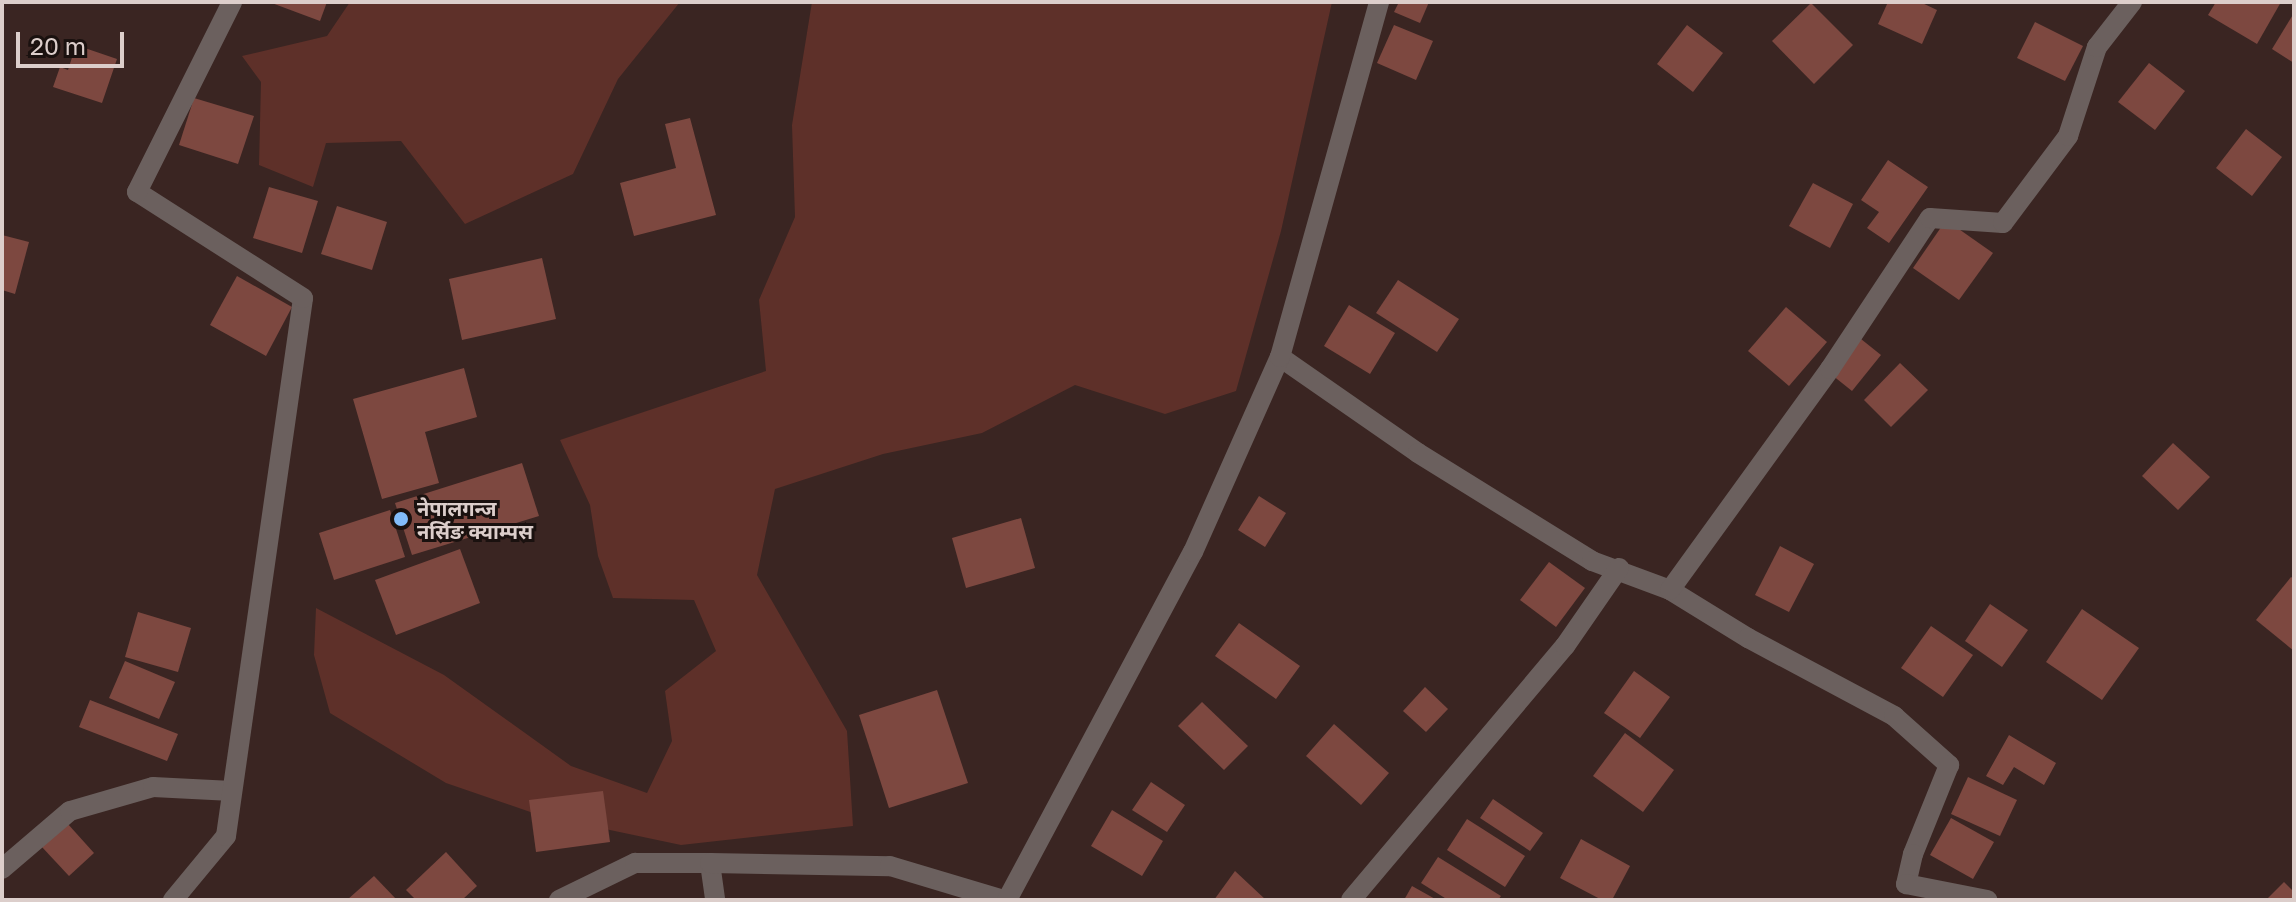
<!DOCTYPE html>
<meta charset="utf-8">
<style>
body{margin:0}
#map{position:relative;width:2296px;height:902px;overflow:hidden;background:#3a2522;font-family:"Golos Text","Noto Sans Devanagari",sans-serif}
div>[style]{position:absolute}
.green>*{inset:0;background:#5e3029}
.building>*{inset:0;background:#7d4840}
.minor>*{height:20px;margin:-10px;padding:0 10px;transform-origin:10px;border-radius:10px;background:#6b605e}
.tertiary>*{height:20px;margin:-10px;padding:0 10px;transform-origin:10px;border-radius:10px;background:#6b605e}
.dots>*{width:22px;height:22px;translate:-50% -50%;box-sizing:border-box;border:4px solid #1a110f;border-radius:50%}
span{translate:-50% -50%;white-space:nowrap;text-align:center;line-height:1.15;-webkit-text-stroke:6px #1a110f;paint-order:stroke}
.poi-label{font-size:20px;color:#dccecb;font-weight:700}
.left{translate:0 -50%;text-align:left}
.frame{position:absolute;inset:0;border:4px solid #dccecb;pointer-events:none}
.scale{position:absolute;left:16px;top:32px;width:108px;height:36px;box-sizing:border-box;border:4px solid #dccecb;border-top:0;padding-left:10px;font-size:24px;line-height:28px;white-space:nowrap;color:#dccecb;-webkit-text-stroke:6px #1a110f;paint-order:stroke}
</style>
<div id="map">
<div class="green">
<i style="clip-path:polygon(350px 2px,680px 2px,618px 79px,573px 174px,465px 224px,401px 141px,326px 143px,313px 187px,259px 165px,261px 82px,242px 56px,327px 36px)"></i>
<i style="clip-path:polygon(812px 2px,1332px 2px,1281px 231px,1236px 391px,1165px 414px,1075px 385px,982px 433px,883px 454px,775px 489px,757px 575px,847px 731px,853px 826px,681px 845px,539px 815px,446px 783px,330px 713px,314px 655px,316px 608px,444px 675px,571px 766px,647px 793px,672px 741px,665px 691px,716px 651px,694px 600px,613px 598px,598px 556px,590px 505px,560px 440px,766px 371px,759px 300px,795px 217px,792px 125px)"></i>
</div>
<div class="building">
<i style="clip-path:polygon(269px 2px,327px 2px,320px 21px)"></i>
<i style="clip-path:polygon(1399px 2px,1429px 2px,1420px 23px,1394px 12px)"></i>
<i style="clip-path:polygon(1888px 2px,1920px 2px,1937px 10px,1922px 44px,1878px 24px)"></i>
<i style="clip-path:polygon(2216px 2px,2281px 2px,2257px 44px,2208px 15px)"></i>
<i style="clip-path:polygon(1811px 3px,1853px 45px,1814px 84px,1772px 41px)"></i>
<i style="clip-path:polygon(2294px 13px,2294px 63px,2272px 49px)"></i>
<i style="clip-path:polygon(2035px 22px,2083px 46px,2065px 81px,2017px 58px)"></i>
<i style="clip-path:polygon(1394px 25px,1433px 41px,1416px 80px,1377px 63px)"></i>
<i style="clip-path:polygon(1687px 25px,1723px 53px,1693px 92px,1657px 64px)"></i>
<i style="clip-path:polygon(76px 45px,117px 59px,102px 103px,53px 87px,60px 67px,68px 70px)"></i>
<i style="clip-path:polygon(2149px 63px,2185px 91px,2155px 130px,2118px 102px)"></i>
<i style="clip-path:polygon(194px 98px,254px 116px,238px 164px,179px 145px)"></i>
<i style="clip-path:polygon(690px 118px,716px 215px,634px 236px,620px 183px,676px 168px,665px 124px)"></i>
<i style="clip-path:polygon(2246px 129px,2282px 157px,2252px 196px,2216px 168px)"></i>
<i style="clip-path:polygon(1888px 160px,1928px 187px,1889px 243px,1867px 228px,1879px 212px,1861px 200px)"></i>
<i style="clip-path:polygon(1813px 183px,1853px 204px,1830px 248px,1789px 226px)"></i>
<i style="clip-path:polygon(269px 187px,318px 201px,302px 253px,253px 238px)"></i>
<i style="clip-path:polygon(337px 206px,387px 222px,372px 270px,321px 254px)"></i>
<i style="clip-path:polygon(1946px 220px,1993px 253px,1959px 300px,1913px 268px)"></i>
<i style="clip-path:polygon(2px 235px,29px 242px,15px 294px,2px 290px)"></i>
<i style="clip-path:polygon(542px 258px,556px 319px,462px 340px,449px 279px)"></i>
<i style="clip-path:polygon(237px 276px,292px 307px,266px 356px,210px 325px)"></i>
<i style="clip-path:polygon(1398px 280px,1459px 319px,1437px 352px,1376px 313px)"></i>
<i style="clip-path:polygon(1349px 305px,1395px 333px,1370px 374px,1324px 346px)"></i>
<i style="clip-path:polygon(1786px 307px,1827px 342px,1789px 386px,1748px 351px)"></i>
<i style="clip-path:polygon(1861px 339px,1881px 355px,1852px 391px,1832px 375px)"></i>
<i style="clip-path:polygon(1900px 363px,1928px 390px,1891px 427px,1864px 400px)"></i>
<i style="clip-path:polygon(464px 368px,477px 417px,425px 432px,439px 483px,382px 499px,353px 399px)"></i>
<i style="clip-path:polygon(2173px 443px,2210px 477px,2178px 510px,2142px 476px)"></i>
<i style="clip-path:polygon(522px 463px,539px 516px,412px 555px,395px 503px)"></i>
<i style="clip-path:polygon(1259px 496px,1286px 513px,1265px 547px,1238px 530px)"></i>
<i style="clip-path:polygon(390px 510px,405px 557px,334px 580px,319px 533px)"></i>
<i style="clip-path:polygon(1021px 518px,1035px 568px,966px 588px,952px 538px)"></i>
<i style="clip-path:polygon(1780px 546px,1814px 564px,1789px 612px,1755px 595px)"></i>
<i style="clip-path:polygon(460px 549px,480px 603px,396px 635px,375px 580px)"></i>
<i style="clip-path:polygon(1549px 562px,1585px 588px,1556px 627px,1520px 600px)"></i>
<i style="clip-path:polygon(2291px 577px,2294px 579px,2294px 651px,2256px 620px)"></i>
<i style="clip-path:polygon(1990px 604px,2028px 630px,2002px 667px,1965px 641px)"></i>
<i style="clip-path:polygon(2082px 609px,2139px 648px,2102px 700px,2046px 662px)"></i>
<i style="clip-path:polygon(138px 612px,191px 628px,178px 672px,125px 657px)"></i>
<i style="clip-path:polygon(1239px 623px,1300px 666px,1276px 699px,1215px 656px)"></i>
<i style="clip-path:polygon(1931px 626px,1973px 655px,1943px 697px,1901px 668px)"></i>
<i style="clip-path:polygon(125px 661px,175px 682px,159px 719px,109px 698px)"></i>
<i style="clip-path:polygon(1634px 671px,1670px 697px,1640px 738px,1604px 713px)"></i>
<i style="clip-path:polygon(1425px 687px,1448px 709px,1426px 732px,1403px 711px)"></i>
<i style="clip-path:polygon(937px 690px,968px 783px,889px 808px,859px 715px)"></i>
<i style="clip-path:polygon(90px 700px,178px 734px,167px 761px,79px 727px)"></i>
<i style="clip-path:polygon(1202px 702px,1248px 746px,1224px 770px,1178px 726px)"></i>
<i style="clip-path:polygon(1334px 724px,1389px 773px,1361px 805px,1306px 756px)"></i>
<i style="clip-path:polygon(1625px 733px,1674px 770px,1643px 812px,1593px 776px)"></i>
<i style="clip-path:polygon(2009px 735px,2056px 763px,2044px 785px,2014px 767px,2003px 785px,1986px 776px)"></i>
<i style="clip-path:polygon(1968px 777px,2017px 800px,2000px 836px,1951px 814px)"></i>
<i style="clip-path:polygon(1151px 782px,1185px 805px,1167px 832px,1132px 810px)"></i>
<i style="clip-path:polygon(603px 791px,610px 842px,536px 852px,529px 800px)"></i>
<i style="clip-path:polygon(1493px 799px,1543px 833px,1530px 851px,1480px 818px)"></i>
<i style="clip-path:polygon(1112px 810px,1163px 841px,1142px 876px,1091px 846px)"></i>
<i style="clip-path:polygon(1951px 818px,1994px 842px,1973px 879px,1930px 855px)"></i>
<i style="clip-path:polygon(1467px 819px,1525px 856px,1505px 887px,1447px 850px)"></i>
<i style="clip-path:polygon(67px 823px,94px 853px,69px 876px,41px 846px)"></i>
<i style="clip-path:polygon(1581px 839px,1630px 866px,1612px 900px,1602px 900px,1560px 878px)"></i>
<i style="clip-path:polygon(446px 852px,477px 886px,462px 900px,416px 900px,406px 890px)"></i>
<i style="clip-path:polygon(1438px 857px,1501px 896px,1498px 900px,1448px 900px,1421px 883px)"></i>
<i style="clip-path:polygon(1235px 871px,1266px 900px,1214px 900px)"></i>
<i style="clip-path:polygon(374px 876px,397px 900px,347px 900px)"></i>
<i style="clip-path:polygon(2284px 882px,2294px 892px,2294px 900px,2266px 900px)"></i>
<i style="clip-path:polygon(1412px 886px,1437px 900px,1404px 900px)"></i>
</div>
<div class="minor">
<i style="left:1280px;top:357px;width:168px;rotate:34.8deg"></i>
<i style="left:1418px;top:453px;width:205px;rotate:31.8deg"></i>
<i style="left:1592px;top:561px;width:83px;rotate:20.4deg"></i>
<i style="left:1670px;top:590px;width:92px;rotate:31.6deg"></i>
<i style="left:1748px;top:638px;width:166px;rotate:28.1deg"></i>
<i style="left:1894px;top:716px;width:74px;rotate:41.7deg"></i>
<i style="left:1949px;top:765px;width:96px;rotate:112deg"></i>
<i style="left:1913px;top:854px;width:31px;rotate:103deg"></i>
<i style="left:1906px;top:884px;width:83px;rotate:11.2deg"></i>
<i style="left:1670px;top:590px;width:273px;rotate:-54.1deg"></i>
<i style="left:1830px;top:369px;width:181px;rotate:-56.5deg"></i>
<i style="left:1930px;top:218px;width:73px;rotate:3.9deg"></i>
<i style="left:2003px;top:223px;width:109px;rotate:-53.2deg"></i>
<i style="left:2068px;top:136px;width:94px;rotate:-72deg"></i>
<i style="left:2097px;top:47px;width:57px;rotate:-52.1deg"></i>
<i style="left:710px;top:863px;width:37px;rotate:82deg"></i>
<i style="left:2px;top:869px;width:89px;rotate:-40.5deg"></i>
<i style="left:70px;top:811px;width:86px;rotate:-16.1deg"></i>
<i style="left:153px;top:787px;width:79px;rotate:2.9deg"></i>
<i style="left:559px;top:900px;width:85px;rotate:-26deg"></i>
<i style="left:635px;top:863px;width:75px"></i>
<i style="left:710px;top:863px;width:180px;rotate:1deg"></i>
<i style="left:890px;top:866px;width:118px;rotate:16.7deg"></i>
<i style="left:1007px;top:900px;width:395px;rotate:-61.9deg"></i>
<i style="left:1193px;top:552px;width:214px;rotate:-66deg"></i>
<i style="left:1280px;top:357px;width:369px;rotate:-74.4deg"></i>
<i style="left:1351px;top:900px;width:332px;rotate:-49.9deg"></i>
<i style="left:1565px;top:646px;width:95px;rotate:-55.3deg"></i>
</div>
<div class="tertiary">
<i style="left:173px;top:900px;width:83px;rotate:-50.4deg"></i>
<i style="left:226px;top:836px;width:543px;rotate:-81.85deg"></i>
<i style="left:303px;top:298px;width:197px;rotate:-147.4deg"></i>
<i style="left:137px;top:192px;width:212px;rotate:-63.4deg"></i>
</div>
<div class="dots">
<i style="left:401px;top:519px;background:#82bcfa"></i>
</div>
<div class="poi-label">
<span class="left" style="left:417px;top:520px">नेपालगन्ज<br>नर्सिङ क्याम्पस</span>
</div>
<div class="frame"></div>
<div class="scale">20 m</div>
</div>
